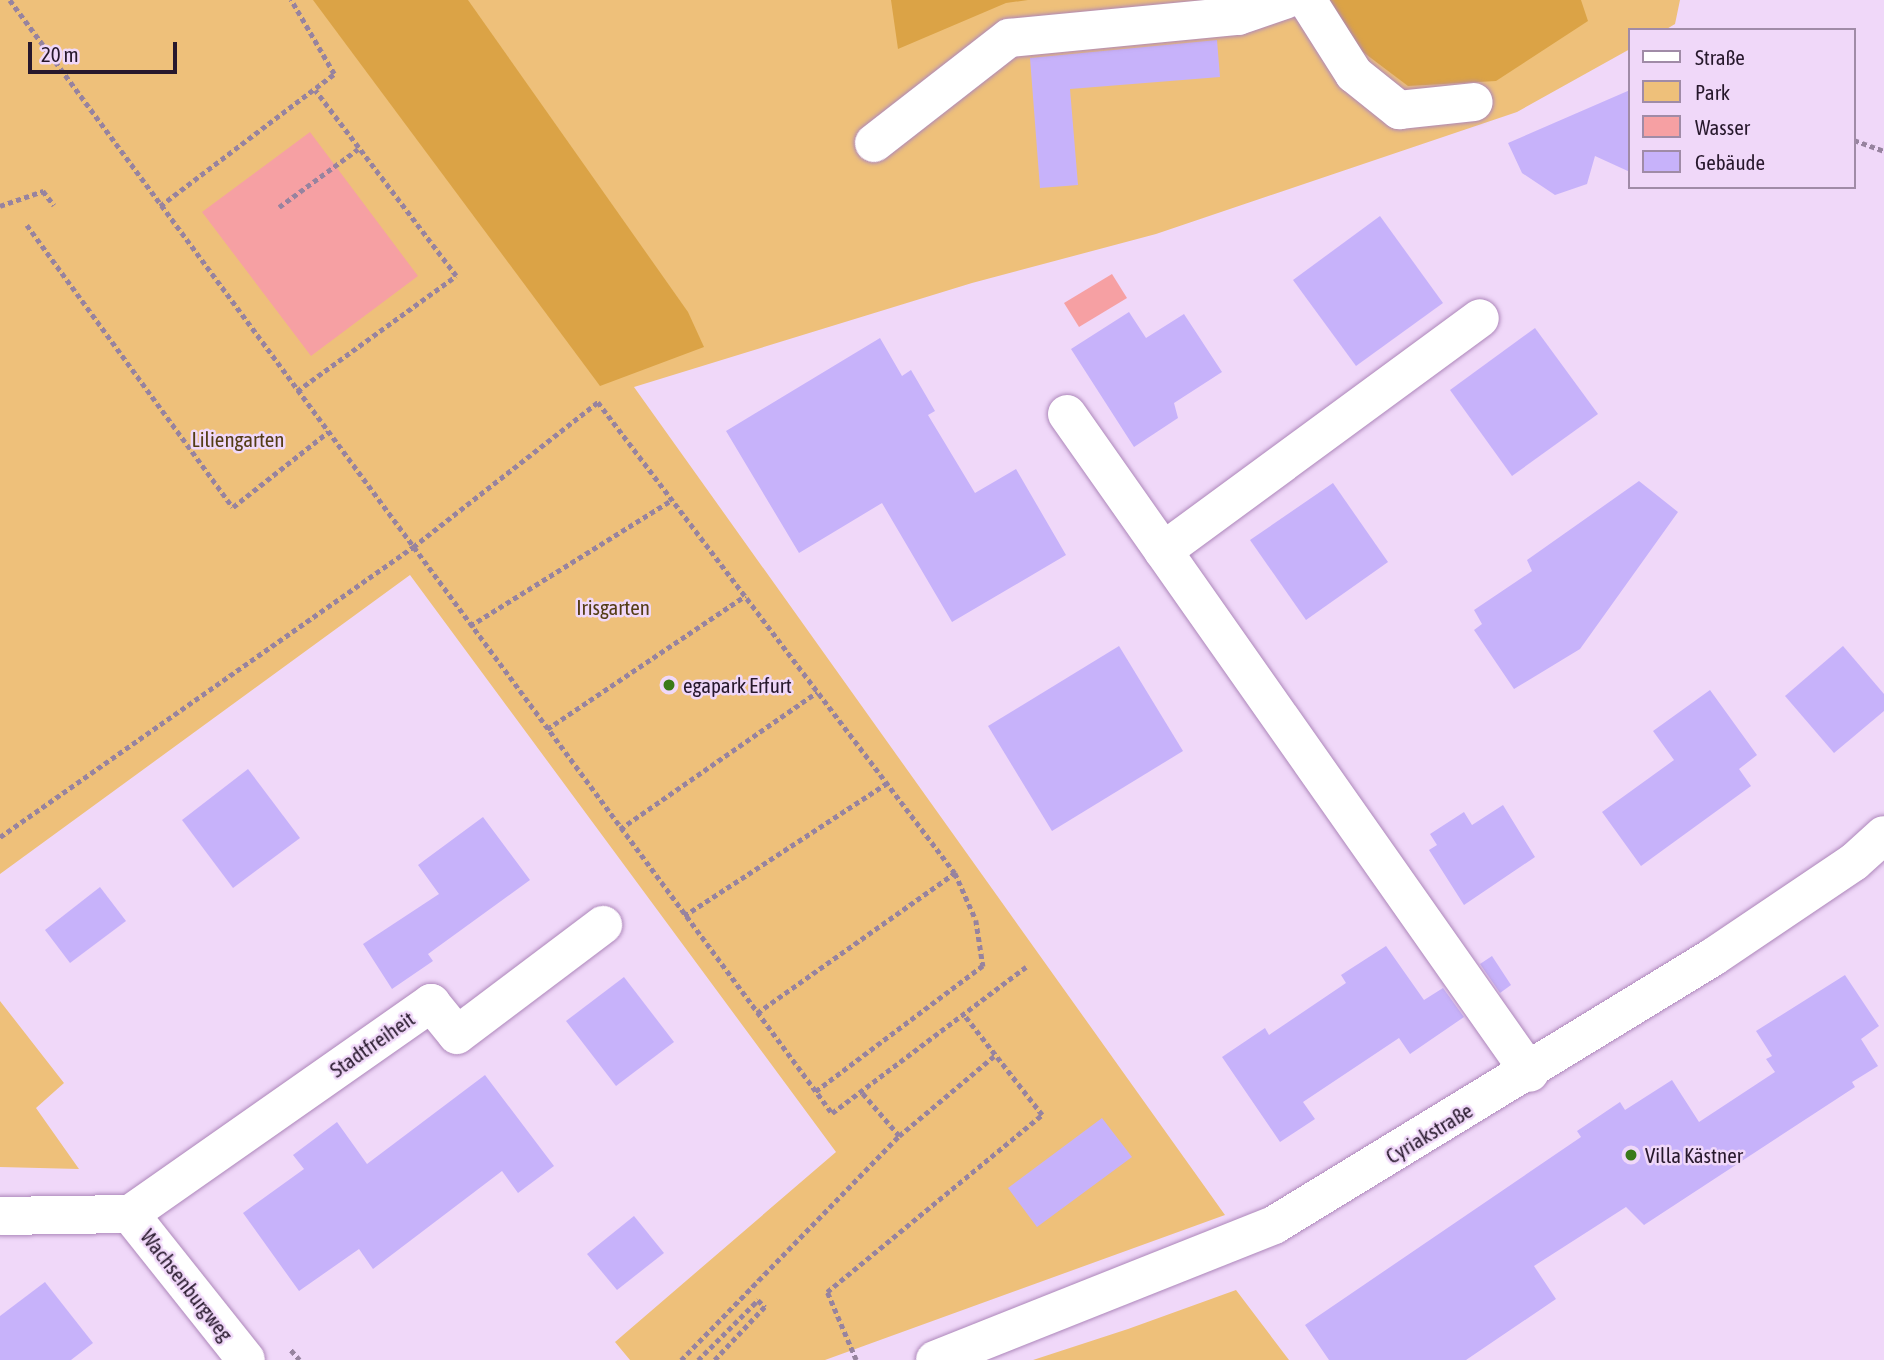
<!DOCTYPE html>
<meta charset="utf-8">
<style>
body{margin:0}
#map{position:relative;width:1884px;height:1360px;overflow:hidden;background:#f0d8f9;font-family:"Asap Condensed",sans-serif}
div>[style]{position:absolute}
.green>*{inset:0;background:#eec07a}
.forest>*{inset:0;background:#dba346}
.water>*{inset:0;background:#f6a0a3}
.building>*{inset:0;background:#c7b2fa}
.path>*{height:4.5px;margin-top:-2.25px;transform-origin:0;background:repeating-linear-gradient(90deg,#97839f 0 5px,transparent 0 8.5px)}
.roads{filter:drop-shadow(0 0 2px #ad87ba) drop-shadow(0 0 2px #ad87ba)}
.minor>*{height:38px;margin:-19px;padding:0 19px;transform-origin:19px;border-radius:19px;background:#fff}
.dots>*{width:19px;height:19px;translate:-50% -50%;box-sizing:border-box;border:4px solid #f0d8f9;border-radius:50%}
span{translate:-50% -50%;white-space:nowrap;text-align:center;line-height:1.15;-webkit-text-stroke:5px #f0d8f9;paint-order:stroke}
.park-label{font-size:21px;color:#533c15}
.poi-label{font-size:21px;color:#27182c}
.left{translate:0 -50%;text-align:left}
.street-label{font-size:21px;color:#27182c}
.legend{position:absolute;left:1628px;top:28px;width:228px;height:161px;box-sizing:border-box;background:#f0d8f9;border:2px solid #a08ba7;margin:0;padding:9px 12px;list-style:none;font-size:21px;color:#27182c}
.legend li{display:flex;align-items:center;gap:14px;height:35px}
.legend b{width:35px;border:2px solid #a08ba7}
.scale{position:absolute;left:28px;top:42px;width:149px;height:32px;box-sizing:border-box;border:4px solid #27182c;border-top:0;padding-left:9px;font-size:21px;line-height:24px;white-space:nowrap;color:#27182c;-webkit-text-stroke:5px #f0d8f9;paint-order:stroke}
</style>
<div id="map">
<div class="green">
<i style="clip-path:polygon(0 0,1680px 0,1675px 24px,1665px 30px,1630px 30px,1630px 49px,1517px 112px,1156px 234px,972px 283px,634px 387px,1225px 1215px,825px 1360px,630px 1360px,615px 1342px,836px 1152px,410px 575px,0 874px)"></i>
<i style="clip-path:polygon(0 1001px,64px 1083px,36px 1108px,79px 1169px,0 1167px)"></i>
<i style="clip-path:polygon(1236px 1290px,1289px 1360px,1033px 1360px,1128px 1329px)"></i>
</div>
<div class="forest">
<i style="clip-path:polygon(313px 0,468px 0,688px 312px,704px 347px,600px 386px)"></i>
<i style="clip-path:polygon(891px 0,1028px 0,1006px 3px,898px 49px)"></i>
<i style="clip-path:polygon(1294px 0,1581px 0,1588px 21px,1496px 81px,1408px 86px)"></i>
</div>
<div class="water">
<i style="clip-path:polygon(310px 132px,418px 276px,311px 356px,202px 212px)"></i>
<i style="clip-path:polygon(1112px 274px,1127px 298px,1079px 327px,1064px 303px)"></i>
</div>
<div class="building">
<i style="clip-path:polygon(1217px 40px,1220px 77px,1070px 89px,1078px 185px,1040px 188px,1030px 58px)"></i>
<i style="clip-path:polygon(1630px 90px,1630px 172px,1595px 156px,1587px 184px,1555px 195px,1522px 173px,1508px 143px)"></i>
<i style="clip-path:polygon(1380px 216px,1443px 303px,1356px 366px,1293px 280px)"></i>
<i style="clip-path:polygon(1129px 312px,1146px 338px,1184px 314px,1222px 372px,1174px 403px,1178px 418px,1134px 447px,1071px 349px)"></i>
<i style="clip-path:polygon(1535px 328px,1598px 414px,1512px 476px,1450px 390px)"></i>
<i style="clip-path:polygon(880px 338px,902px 376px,911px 370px,935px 411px,928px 415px,975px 493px,1016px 469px,1066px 555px,952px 622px,882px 503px,799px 553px,726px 431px)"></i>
<i style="clip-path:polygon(1639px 481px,1678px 512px,1580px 649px,1514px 689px,1474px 630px,1482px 624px,1474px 610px,1532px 571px,1527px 560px)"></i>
<i style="clip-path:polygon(1333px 483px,1388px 562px,1306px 620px,1250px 540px)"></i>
<i style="clip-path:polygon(1119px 646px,1183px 751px,1052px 831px,988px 726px)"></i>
<i style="clip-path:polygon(1843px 646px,1884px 694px,1884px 711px,1834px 753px,1785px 696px)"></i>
<i style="clip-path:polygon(1710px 690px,1757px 755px,1739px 769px,1751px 786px,1641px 866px,1602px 812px,1674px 760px,1653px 731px)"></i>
<i style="clip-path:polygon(248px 769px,300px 838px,233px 888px,182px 820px)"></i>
<i style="clip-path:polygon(1503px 805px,1535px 857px,1464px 905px,1429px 850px,1437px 845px,1430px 834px,1464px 812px,1472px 825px)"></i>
<i style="clip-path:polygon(483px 817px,530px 880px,428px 954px,433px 961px,392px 989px,363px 944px,439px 894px,418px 865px)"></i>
<i style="clip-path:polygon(100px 887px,126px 921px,70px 963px,45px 930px)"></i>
<i style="clip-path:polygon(1386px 946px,1424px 1000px,1443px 988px,1464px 1017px,1410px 1054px,1399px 1038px,1303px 1102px,1315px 1119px,1280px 1142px,1222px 1057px,1265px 1028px,1269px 1035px,1346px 983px,1341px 975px)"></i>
<i style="clip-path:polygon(1492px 956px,1511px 985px,1500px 993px,1480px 964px)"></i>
<i style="clip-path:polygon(1845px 975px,1879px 1026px,1861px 1039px,1878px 1066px,1852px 1082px,1855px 1087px,1644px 1225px,1626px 1207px,1534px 1266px,1556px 1299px,1466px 1360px,1329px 1360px,1305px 1325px,1581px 1137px,1577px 1131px,1620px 1102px,1625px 1110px,1672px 1080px,1699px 1122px,1775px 1072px,1766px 1059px,1772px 1056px,1756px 1031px)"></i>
<i style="clip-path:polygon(624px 977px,674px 1042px,616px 1086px,566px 1021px)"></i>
<i style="clip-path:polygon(485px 1075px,554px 1166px,518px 1193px,502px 1171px,373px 1269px,359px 1249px,299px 1291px,243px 1213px,304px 1169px,293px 1155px,337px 1122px,367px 1164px)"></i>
<i style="clip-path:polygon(1102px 1118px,1132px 1157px,1037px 1227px,1008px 1188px)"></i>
<i style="clip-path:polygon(634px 1216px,664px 1253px,617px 1290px,587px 1254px)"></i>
<i style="clip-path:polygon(45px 1282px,93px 1343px,71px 1360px,0 1360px,0 1316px)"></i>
</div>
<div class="path">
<i style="left:10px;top:0;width:1384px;rotate:53.55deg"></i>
<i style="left:832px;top:1113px;width:243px;rotate:-37deg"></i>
<i style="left:1854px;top:140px;width:32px;rotate:20deg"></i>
<i style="left:0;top:206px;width:46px;rotate:-19.2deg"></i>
<i style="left:43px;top:191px;width:18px;rotate:52deg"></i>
<i style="left:160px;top:206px;width:218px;rotate:-37.2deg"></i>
<i style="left:334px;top:74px;width:86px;rotate:-120.2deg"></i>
<i style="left:279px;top:207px;width:98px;rotate:-36.3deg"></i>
<i style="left:27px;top:225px;width:349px;rotate:53.9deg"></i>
<i style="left:233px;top:507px;width:121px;rotate:-38.3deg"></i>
<i style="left:297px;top:391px;width:196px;rotate:-35.9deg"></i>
<i style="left:456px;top:276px;width:233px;rotate:-127.2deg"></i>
<i style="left:470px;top:626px;width:238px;rotate:-32deg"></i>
<i style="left:547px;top:729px;width:239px;rotate:-33.9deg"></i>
<i style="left:620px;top:829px;width:240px;rotate:-34.8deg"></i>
<i style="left:0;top:837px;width:505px;rotate:-35.08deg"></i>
<i style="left:413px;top:547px;width:235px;rotate:-38.1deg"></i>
<i style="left:598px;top:402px;width:591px;rotate:52.84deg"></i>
<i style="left:955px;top:873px;width:51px;rotate:65.9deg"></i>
<i style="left:976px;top:920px;width:47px;rotate:81.3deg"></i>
<i style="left:983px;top:966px;width:210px;rotate:143.1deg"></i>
<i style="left:684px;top:916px;width:243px;rotate:-33.2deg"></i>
<i style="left:757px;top:1013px;width:242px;rotate:-35.3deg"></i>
<i style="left:899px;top:1136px;width:124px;rotate:-40.1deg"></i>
<i style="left:291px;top:1350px;width:13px;rotate:48deg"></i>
<i style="left:681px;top:1360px;width:313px;rotate:-45.8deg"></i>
<i style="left:899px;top:1136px;width:58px;rotate:-130.8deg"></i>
<i style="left:698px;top:1360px;width:85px;rotate:-45deg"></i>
<i style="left:758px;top:1300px;width:10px;rotate:45deg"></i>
<i style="left:765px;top:1307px;width:73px;rotate:133.3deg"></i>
<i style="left:856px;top:1360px;width:74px;rotate:-113.1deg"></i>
<i style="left:827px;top:1292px;width:278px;rotate:-39.5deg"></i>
<i style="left:1042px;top:1115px;width:128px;rotate:-128deg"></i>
</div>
<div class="roads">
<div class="minor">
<i style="left:1307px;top:0;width:88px;rotate:57.6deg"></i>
<i style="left:1354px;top:74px;width:58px;rotate:38.7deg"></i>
<i style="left:1399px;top:110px;width:75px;rotate:-6.1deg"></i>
<i style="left:874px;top:143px;width:171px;rotate:-37.9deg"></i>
<i style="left:1009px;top:38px;width:230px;rotate:-5.5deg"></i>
<i style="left:1238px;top:16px;width:50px;rotate:-18.8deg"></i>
<i style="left:1067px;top:414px;width:805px;rotate:54.91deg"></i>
<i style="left:1163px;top:551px;width:393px;rotate:-36.3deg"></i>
<i style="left:130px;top:1214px;width:368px;rotate:-35deg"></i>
<i style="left:431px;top:1003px;width:41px;rotate:50.9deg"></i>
<i style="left:457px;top:1035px;width:183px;rotate:-37deg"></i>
<i style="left:130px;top:1214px;width:186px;rotate:51.5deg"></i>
<i style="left:0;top:1216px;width:130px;rotate:-0.9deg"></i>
<i style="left:935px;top:1360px;width:365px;rotate:-21.7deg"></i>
<i style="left:1274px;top:1225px;width:514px;rotate:-31.4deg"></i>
<i style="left:1713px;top:957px;width:170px;rotate:-34deg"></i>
<i style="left:1854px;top:862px;width:40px;rotate:-42deg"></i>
</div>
</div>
<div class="dots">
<i style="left:669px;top:685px;background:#3a7a18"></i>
<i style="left:1631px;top:1155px;background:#3a7a18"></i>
</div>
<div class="park-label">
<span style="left:238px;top:439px">Liliengarten</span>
<span style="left:613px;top:607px">Irisgarten</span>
</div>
<div class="poi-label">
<span class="left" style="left:683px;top:685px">egapark Erfurt</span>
<span class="left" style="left:1645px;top:1155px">Villa Kästner</span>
</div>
<div class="street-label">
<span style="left:372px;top:1044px;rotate:-35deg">Stadtfreiheit</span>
<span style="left:1429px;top:1133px;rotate:-31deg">Cyriakstraße</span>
<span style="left:187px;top:1285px;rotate:52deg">Wachsenburgweg</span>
</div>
<ul class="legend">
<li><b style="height:9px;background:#fff"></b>Straße</li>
<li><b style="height:19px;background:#eec07a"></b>Park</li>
<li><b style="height:19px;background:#f6a0a3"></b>Wasser</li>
<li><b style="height:19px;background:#c7b2fa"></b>Gebäude</li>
</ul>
<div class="scale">20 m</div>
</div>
